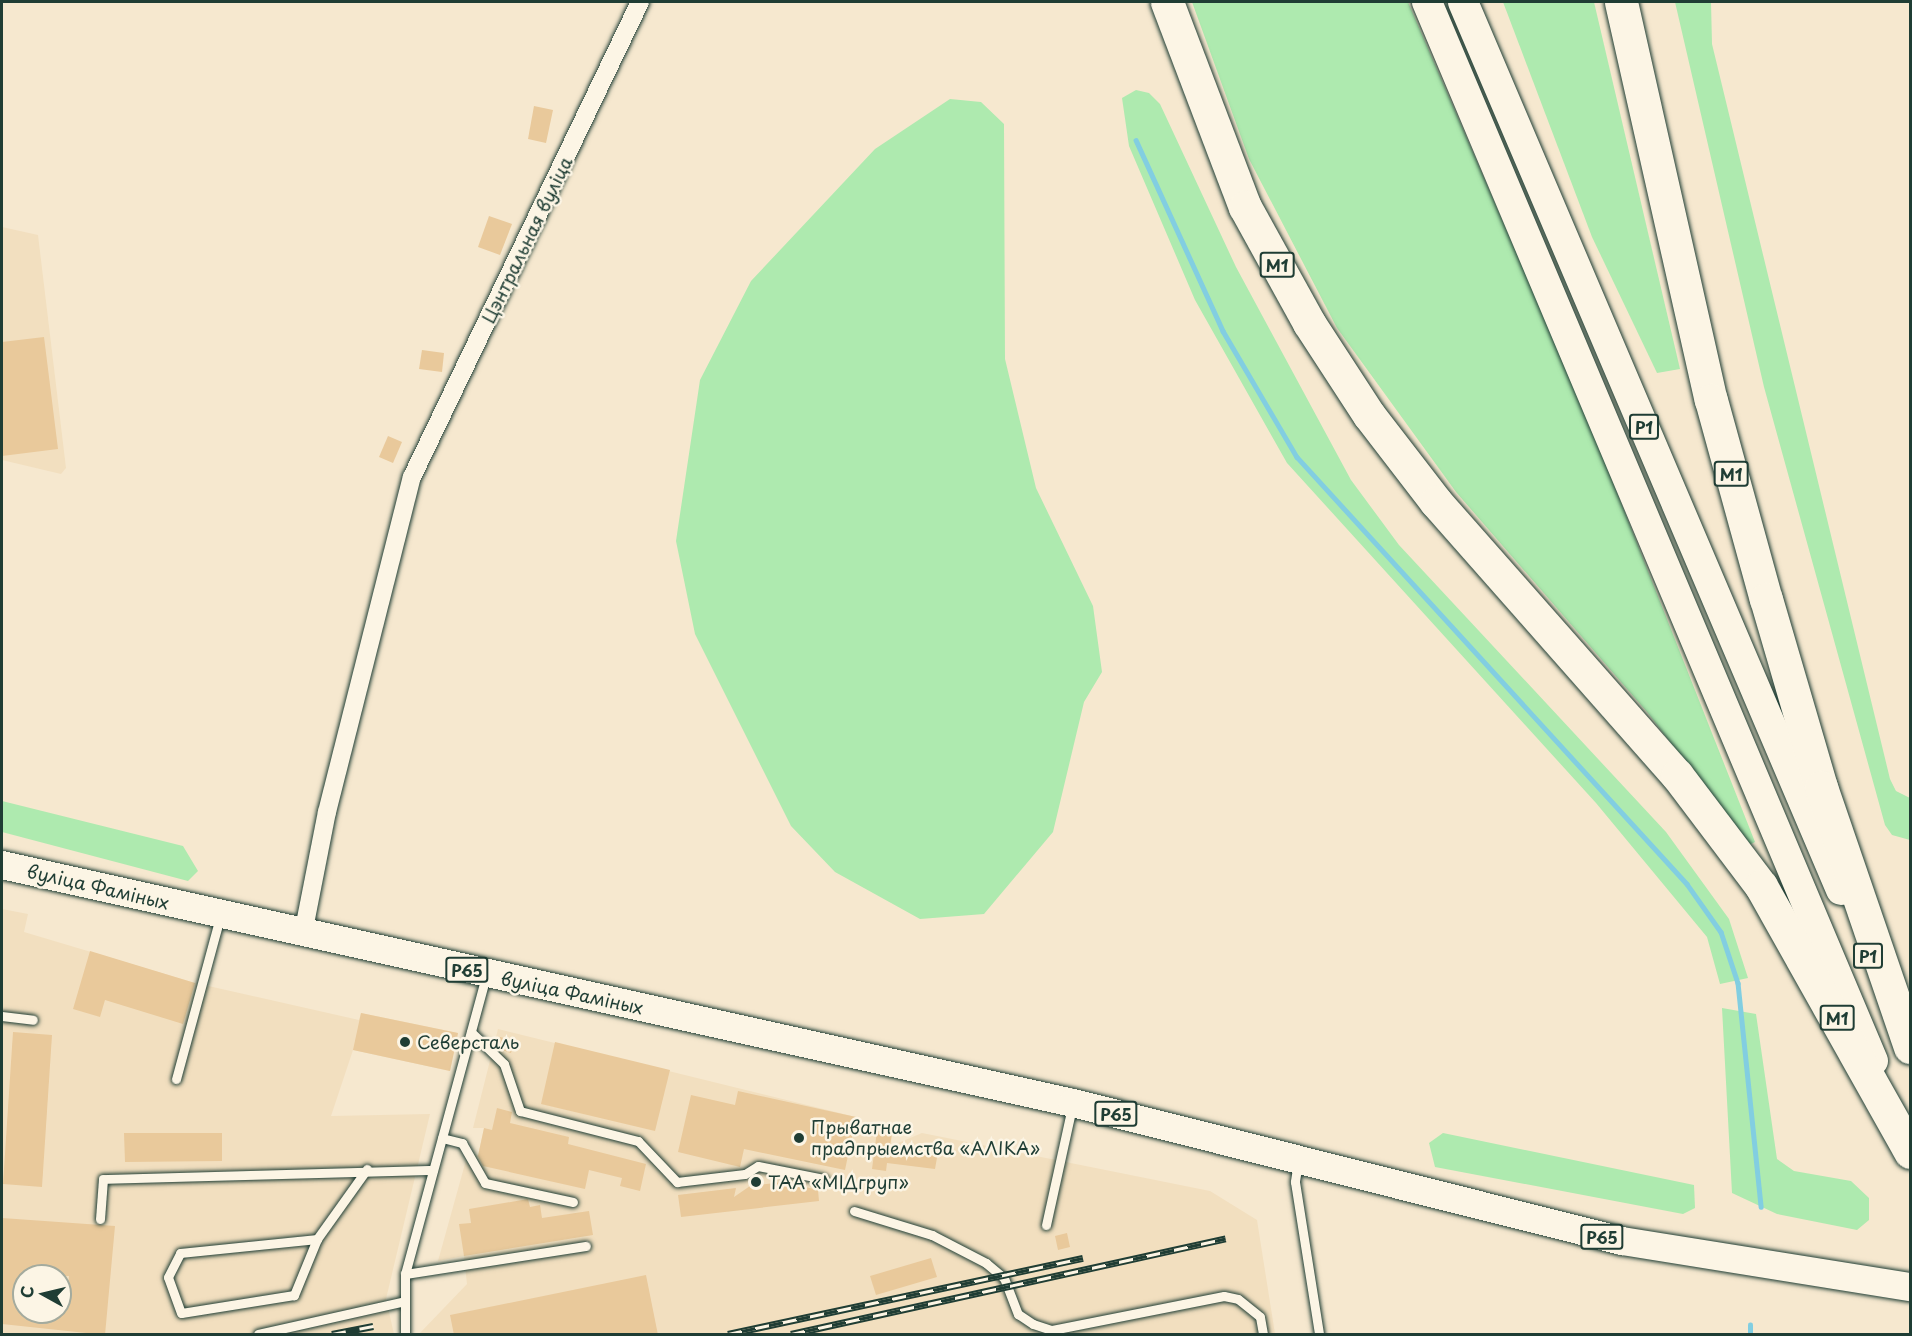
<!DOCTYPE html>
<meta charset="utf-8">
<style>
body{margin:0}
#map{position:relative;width:1912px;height:1336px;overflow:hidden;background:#f6e8cf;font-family:"Playpen Sans",sans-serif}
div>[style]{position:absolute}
.built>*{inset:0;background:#f2dfbf}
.green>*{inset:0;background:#aeeaaf}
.stream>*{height:4.5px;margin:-2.25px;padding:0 2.25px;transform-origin:2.25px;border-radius:2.25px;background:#82cee1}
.building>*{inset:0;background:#e9c99b}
.roads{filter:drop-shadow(0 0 2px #1f3d34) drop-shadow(0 0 2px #1f3d34)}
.service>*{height:9px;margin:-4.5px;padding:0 4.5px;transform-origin:4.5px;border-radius:4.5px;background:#fcf5e5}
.minor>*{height:18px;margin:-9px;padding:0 9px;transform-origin:9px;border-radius:9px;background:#fcf5e5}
.primary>*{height:28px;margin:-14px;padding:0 14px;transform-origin:14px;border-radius:14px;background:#fcf5e5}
.trunk>*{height:30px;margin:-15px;padding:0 15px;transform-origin:15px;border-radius:15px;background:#fcf5e5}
.motorway>*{height:33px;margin:-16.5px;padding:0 16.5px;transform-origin:16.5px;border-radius:16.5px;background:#fcf5e5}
.rail>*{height:7px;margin-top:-3.5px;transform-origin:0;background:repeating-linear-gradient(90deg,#fcf5e5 0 14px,#1f3d34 0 28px);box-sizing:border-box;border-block:2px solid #1f3d34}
.dots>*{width:16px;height:16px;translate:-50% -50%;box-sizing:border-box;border:3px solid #fcf5e5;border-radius:50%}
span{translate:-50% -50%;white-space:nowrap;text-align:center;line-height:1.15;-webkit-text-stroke:5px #fcf5e5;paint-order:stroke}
.shield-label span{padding:2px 4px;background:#fcf5e5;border:2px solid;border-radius:4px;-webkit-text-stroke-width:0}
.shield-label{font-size:16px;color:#1f3d34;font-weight:700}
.street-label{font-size:18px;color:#1f3d34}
.poi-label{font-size:18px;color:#1f3d34}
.left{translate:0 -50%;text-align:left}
.frame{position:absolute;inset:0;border:3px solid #1f3d34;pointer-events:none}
.north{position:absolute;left:12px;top:1264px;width:60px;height:60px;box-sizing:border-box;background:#fcf5e5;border:2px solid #a4ab9e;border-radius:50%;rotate:278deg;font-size:16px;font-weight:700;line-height:24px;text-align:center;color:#1f3d34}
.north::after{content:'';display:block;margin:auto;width:21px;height:27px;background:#1f3d34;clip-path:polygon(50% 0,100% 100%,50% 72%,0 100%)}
</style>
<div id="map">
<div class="built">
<i style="clip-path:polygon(2px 227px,38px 235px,66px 468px,61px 474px,2px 460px)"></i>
<i style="clip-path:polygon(evenodd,2px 909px,28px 914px,24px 932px,195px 983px,359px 1020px,361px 1013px,458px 1033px,450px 1071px,353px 1050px,331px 1116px,430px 1114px,386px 1299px,394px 1334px,2px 1334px,2px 909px,24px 1276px,60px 1276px,60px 1312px,24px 1312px,24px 1276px)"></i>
<i style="clip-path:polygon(498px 1029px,856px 1117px,855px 1126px,892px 1133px,891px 1146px,922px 1133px,1210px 1191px,1257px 1220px,1275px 1334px,419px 1334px,467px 1284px,464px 1256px,438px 1261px,468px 1153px,478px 1155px,484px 1128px,473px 1128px)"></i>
</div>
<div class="green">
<i style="clip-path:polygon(1192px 2px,1408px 2px,1586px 414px,1755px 842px,1749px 845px,1647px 712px,1456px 492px,1337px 328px,1249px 159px)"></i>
<i style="clip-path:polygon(1503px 2px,1594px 2px,1680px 369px,1657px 373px,1592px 237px)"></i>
<i style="clip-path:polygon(1675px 2px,1711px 2px,1712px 44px,1890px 779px,1896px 791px,1910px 798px,1910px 840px,1892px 835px,1885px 825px,1764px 387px)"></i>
<i style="clip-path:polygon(1136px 90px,1149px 93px,1160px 104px,1236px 267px,1351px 480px,1399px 545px,1666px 832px,1729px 919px,1748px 978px,1720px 984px,1707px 937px,1596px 803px,1287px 463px,1195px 300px,1129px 146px,1122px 98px)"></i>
<i style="clip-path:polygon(950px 99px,981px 102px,1004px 124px,1005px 359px,1036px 488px,1093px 606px,1102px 672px,1084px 702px,1053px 832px,984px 914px,920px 919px,835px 872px,791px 826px,695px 634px,676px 541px,700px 380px,751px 281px,875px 149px)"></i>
<i style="clip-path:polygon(2px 801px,183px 846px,198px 871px,188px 881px,2px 832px)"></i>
<i style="clip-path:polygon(1722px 1008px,1756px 1014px,1777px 1159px,1794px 1171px,1851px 1181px,1869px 1198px,1869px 1220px,1857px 1230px,1777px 1214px,1732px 1193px)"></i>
<i style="clip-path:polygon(1443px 1133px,1694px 1185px,1695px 1208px,1683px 1214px,1435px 1167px,1429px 1143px)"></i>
</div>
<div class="stream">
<i style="left:1136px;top:140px;width:210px;rotate:65.5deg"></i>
<i style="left:1223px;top:331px;width:146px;rotate:59.6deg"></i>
<i style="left:1297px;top:457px;width:578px;rotate:47.59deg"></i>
<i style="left:1687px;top:884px;width:59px;rotate:54.7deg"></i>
<i style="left:1721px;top:932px;width:54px;rotate:71.6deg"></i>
<i style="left:1738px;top:983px;width:225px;rotate:84.1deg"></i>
<i style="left:1750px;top:1334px;width:9px;rotate:-90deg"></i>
</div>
<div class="building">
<i style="clip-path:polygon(534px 106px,553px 110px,546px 143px,528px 139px)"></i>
<i style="clip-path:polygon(489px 216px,512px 224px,500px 255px,478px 247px)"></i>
<i style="clip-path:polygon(44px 337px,58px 449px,2px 456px,2px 342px)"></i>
<i style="clip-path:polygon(422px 350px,444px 353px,442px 372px,419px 369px)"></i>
<i style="clip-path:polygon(388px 436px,402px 442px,393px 463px,379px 457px)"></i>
<i style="clip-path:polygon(90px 951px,195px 983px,183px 1024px,105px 1000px,100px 1017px,73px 1009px)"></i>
<i style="clip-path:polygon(361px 1013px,458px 1033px,450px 1071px,353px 1050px)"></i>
<i style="clip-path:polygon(13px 1032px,52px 1035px,42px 1187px,3px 1184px)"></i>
<i style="clip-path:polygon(500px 1037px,514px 1041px,511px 1053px,497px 1048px)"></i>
<i style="clip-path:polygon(555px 1042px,670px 1070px,655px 1131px,541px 1104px)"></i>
<i style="clip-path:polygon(738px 1091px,856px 1117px,845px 1170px,744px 1149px,740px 1167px,678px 1152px,691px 1095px,735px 1105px)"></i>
<i style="clip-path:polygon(497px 1108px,512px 1112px,510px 1123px,569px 1137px,568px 1144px,646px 1164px,640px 1191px,620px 1186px,622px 1178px,589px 1170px,585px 1189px,483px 1166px,478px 1156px,484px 1128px,492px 1130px)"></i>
<i style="clip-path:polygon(877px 1131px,892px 1133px,890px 1146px,938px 1152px,935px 1169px,887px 1163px,886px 1171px,872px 1169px)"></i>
<i style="clip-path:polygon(124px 1133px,222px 1133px,222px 1161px,125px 1162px)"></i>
<i style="clip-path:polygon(784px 1182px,818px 1190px,819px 1201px,681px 1217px,678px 1195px,736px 1188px,734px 1197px,750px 1186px)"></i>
<i style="clip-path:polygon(528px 1199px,530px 1207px,540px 1205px,542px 1218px,589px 1211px,593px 1235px,464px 1256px,459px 1224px,471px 1223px,469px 1209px)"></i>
<i style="clip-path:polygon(evenodd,2px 1218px,115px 1226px,105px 1335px,2px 1324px,2px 1218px,24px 1276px,69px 1276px,66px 1312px,24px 1312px,24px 1276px)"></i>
<i style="clip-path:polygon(1067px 1233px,1070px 1247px,1058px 1250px,1055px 1236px)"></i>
<i style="clip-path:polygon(931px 1258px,937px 1277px,876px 1295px,870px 1276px)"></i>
<i style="clip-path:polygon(646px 1275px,658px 1335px,454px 1335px,450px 1315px)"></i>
</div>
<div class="roads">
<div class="service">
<i style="left:2px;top:1016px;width:31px;rotate:7deg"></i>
<i style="left:471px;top:1032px;width:46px;rotate:44.1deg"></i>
<i style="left:504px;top:1064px;width:50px;rotate:71.2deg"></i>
<i style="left:520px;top:1111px;width:122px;rotate:14.3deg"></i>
<i style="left:638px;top:1141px;width:57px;rotate:46.4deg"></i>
<i style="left:677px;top:1182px;width:68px;rotate:-6.7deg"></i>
<i style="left:745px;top:1174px;width:15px;rotate:-32deg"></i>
<i style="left:758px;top:1166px;width:67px;rotate:11.1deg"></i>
<i style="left:176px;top:1079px;width:168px;rotate:-74.8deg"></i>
<i style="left:442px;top:1138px;width:21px;rotate:14deg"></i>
<i style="left:462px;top:1143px;width:46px;rotate:60.1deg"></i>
<i style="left:485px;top:1183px;width:90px;rotate:12.2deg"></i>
<i style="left:1298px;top:1162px;width:20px;rotate:99deg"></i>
<i style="left:1295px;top:1182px;width:154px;rotate:81deg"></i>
<i style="left:854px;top:1211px;width:82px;rotate:17.1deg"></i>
<i style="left:932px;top:1235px;width:61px;rotate:27.4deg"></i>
<i style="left:986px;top:1263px;width:23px;rotate:40deg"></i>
<i style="left:1004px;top:1278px;width:39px;rotate:69deg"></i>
<i style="left:1018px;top:1314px;width:18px;rotate:34deg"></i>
<i style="left:1033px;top:1324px;width:20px;rotate:18deg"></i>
<i style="left:1052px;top:1330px;width:175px;rotate:-11.2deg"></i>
<i style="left:1224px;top:1296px;width:14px;rotate:12deg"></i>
<i style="left:1238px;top:1299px;width:28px;rotate:39deg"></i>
<i style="left:1260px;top:1317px;width:17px;rotate:80deg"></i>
<i style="left:100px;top:1219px;width:40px;rotate:-85.7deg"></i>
<i style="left:103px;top:1179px;width:330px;rotate:-1.6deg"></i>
<i style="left:1046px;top:1225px;width:121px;rotate:-77.6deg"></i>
<i style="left:317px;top:1239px;width:61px;rotate:112.3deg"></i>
<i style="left:294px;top:1295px;width:114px;rotate:170.9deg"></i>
<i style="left:181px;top:1313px;width:38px;rotate:-110deg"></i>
<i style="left:168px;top:1277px;width:27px;rotate:-63deg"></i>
<i style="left:180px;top:1253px;width:138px;rotate:-5.8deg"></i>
<i style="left:317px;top:1239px;width:86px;rotate:-54.5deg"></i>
<i style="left:405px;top:1274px;width:183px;rotate:-8.8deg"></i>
<i style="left:258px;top:1334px;width:147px;rotate:-12.6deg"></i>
<i style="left:405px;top:1334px;width:60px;rotate:-90deg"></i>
<i style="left:405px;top:1274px;width:309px;rotate:-74.8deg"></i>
</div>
<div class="minor">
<i style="left:303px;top:934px;width:124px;rotate:-78.9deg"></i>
<i style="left:327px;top:812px;width:346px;rotate:-75.8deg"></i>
<i style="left:412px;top:477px;width:527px;rotate:-64.36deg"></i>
</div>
<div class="primary">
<i style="left:2px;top:865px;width:1097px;rotate:12.53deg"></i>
<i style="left:1073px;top:1103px;width:566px;rotate:14.11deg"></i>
<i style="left:1622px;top:1241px;width:292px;rotate:9.1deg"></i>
</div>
<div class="trunk">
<i style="left:1427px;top:2px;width:1149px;rotate:67.16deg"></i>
<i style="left:1463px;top:2px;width:965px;rotate:66.94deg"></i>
</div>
<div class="motorway">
<i style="left:1167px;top:2px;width:219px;rotate:69.2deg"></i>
<i style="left:1245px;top:207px;width:132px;rotate:61.1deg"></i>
<i style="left:1309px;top:323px;width:110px;rotate:56.9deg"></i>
<i style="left:1369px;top:415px;width:110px;rotate:52.4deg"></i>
<i style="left:1436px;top:502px;width:364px;rotate:48.6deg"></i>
<i style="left:1677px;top:775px;width:139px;rotate:52.9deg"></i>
<i style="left:1761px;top:886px;width:305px;rotate:60.7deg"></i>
<i style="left:1621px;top:2px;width:408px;rotate:77.3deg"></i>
<i style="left:1711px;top:400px;width:206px;rotate:74.6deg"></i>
<i style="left:1766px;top:599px;width:196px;rotate:73.7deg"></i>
<i style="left:1821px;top:787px;width:275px;rotate:71.1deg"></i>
</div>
</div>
<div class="rail">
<i style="left:332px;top:1334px;width:42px;rotate:-11deg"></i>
<i style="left:728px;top:1334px;width:363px;rotate:-12.1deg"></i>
<i style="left:791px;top:1334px;width:445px;rotate:-12.4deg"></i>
</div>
<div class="dots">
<i style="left:405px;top:1042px;background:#1f3d34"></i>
<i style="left:799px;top:1138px;background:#1f3d34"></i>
<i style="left:756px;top:1182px;background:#1f3d34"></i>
</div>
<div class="shield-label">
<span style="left:1277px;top:265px">М1</span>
<span style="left:1644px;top:427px">Р1</span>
<span style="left:1731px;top:474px">М1</span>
<span style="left:1868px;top:956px">Р1</span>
<span style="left:467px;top:970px">Р65</span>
<span style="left:1837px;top:1018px">М1</span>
<span style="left:1116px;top:1114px">Р65</span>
<span style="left:1602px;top:1237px">Р65</span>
</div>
<div class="street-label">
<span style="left:527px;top:240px;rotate:-64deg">Цэнтральная вуліца</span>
<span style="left:98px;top:887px;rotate:13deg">вуліца Фаміных</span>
<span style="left:572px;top:993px;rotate:12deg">вуліца Фаміных</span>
</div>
<div class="poi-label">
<span class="left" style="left:417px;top:1042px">Северсталь</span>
<span class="left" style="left:811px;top:1138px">Прыватнае<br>прадпрыемства «АЛІКА»</span>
<span class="left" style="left:768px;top:1182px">ТАА «МІДгруп»</span>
</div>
<div class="frame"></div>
<div class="north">С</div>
</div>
